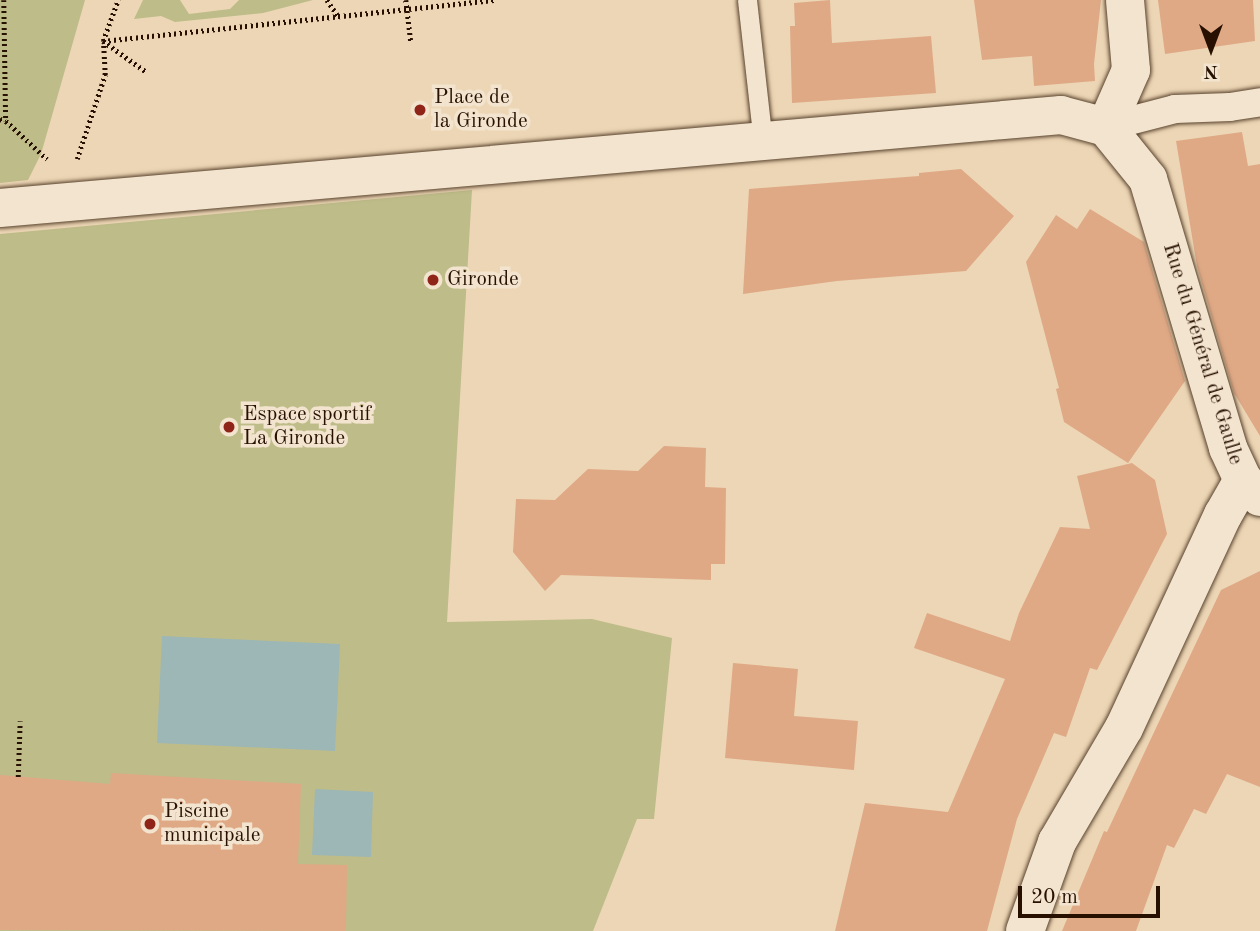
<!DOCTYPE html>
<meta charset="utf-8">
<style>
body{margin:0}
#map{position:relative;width:1260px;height:931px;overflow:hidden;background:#edd6b5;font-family:"Old Standard TT",serif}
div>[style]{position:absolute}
.green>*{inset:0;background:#bebc89}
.water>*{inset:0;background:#9cb7b6}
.building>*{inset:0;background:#dfa986}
.path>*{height:4.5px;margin-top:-2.25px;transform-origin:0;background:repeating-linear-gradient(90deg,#271000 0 2px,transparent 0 5.5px)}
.roads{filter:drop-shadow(0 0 2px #58422d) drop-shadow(0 0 2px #58422d)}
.service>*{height:19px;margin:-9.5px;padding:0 9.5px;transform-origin:9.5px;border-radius:9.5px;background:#f3e4cf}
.pedestrian>*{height:28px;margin:-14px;padding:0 14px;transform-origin:14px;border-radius:14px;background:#f3e4cf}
.minor>*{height:38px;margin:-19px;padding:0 19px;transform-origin:19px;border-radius:19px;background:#f3e4cf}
.dots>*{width:19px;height:19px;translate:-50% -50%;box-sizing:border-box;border:4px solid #f3e4cf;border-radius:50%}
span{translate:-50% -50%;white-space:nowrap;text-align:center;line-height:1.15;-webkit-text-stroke:7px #f3e4cf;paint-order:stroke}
.poi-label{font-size:21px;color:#271000}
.left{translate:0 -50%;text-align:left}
.street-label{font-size:21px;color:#271000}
.north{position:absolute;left:1176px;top:14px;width:70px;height:70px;-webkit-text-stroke:5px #f3e4cf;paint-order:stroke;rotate:180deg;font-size:19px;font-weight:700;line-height:28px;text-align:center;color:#271000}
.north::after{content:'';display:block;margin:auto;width:24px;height:32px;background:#271000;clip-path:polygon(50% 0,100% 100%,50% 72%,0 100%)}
.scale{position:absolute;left:1018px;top:886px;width:142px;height:32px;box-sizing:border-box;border:4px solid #271000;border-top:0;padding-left:9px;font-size:21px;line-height:24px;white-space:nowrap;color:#271000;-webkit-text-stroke:5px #f3e4cf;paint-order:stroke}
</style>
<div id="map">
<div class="green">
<i style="clip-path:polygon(0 0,85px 0,41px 154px,28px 180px,0 183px)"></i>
<i style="clip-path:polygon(143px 0,180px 0,189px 14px,230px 9px,239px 0,313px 0,263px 13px,175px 22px,161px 16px,134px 19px)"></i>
<i style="clip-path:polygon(472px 190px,447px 622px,592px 619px,672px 638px,654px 819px,637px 819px,593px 931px,0 931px,0 234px)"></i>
</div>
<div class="water">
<i style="clip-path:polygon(162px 636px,340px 644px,335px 751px,157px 743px)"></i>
<i style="clip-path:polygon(315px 789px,373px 792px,371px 857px,312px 855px)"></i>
</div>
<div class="building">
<i style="clip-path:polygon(830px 0,832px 43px,931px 36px,936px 93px,792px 103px,790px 26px,795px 26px,794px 3px)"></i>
<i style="clip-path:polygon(974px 0,1101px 0,1094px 64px,1095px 81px,1034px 86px,1032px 56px,982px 60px)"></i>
<i style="clip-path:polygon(1158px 0,1253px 0,1255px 41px,1165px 54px)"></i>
<i style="clip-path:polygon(1242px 132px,1248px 166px,1260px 164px,1260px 436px,1234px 393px,1197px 266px,1176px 141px)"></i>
<i style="clip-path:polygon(961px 169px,1014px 216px,966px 271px,837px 281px,743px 294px,749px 189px,919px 176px,919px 173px)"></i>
<i style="clip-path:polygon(1090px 209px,1144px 242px,1185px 381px,1128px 463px,1064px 422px,1056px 389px,1059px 388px,1026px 262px,1056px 215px,1077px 229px)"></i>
<i style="clip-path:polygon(664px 446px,706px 448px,705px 487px,726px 488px,725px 564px,711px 564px,711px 580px,561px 575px,545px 591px,513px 552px,516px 499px,555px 500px,588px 469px,638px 471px)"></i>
<i style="clip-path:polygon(1132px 463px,1155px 480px,1167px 534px,1097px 670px,1090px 668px,1066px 737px,1054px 733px,1017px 819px,987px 931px,835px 931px,865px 803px,948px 812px,1005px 679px,914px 648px,927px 613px,1010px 641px,1019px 613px,1060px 527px,1090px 529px,1077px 476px)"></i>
<i style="clip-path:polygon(1260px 571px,1260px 787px,1227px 774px,1206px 814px,1194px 809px,1174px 848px,1167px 845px,1136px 931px,1062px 931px,1104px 831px,1107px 832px,1221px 590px)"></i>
<i style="clip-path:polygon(733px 663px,798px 669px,794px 716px,858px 721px,854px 770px,725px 758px)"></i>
<i style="clip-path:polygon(111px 773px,301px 784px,298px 864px,347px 865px,346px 931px,0 930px,0 775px,110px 784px)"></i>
</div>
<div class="path">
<i style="left:4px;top:0;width:121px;rotate:89.1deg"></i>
<i style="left:327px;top:0;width:19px;rotate:55deg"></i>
<i style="left:406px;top:0;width:42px;rotate:83.2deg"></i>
<i style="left:103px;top:41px;width:393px;rotate:-6deg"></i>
<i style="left:103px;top:41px;width:52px;rotate:35.5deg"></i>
<i style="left:0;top:119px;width:6px;rotate:18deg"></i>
<i style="left:6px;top:121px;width:56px;rotate:42.8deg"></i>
<i style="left:77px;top:159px;width:89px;rotate:-71.6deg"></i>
<i style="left:105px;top:75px;width:34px;rotate:-93deg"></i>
<i style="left:103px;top:41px;width:44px;rotate:-69.9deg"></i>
<i style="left:18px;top:777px;width:56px;rotate:-88deg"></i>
</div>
<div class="roads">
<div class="service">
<i style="left:747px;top:0;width:143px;rotate:83.6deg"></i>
</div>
<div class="pedestrian">
<i style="left:1106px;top:127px;width:71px;rotate:-14.6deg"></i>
<i style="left:1175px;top:109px;width:55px;rotate:-2.1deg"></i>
<i style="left:1230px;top:107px;width:30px;rotate:-9deg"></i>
</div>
<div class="minor">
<i style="left:1106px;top:127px;width:67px;rotate:51.1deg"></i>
<i style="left:1148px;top:179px;width:281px;rotate:73.4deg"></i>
<i style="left:1228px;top:448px;width:35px;rotate:65deg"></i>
<i style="left:1243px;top:480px;width:24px;rotate:45deg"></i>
<i style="left:1106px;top:127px;width:62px;rotate:-66.3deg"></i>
<i style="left:1131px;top:70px;width:70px;rotate:-94.9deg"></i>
<i style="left:0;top:208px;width:1065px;rotate:-5.01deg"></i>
<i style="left:1061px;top:115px;width:47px;rotate:14.9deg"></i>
<i style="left:1025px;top:931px;width:95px;rotate:-70.2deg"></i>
<i style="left:1057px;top:842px;width:132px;rotate:-59.6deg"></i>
<i style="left:1124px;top:728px;width:235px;rotate:-65.1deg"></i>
<i style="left:1223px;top:515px;width:40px;rotate:-60.3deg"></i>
</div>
</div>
<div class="dots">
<i style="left:420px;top:110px;background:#8f2418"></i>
<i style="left:433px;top:280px;background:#8f2418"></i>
<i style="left:229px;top:427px;background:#8f2418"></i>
<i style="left:150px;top:824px;background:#8f2418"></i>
</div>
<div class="poi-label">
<span class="left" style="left:434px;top:110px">Place de<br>la Gironde</span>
<span class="left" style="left:447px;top:280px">Gironde</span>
<span class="left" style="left:243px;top:427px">Espace sportif<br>La Gironde</span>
<span class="left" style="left:164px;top:824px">Piscine<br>municipale</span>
</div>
<div class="street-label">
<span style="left:1202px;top:354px;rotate:73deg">Rue du Général de Gaulle</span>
</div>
<div class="north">N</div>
<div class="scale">20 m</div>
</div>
